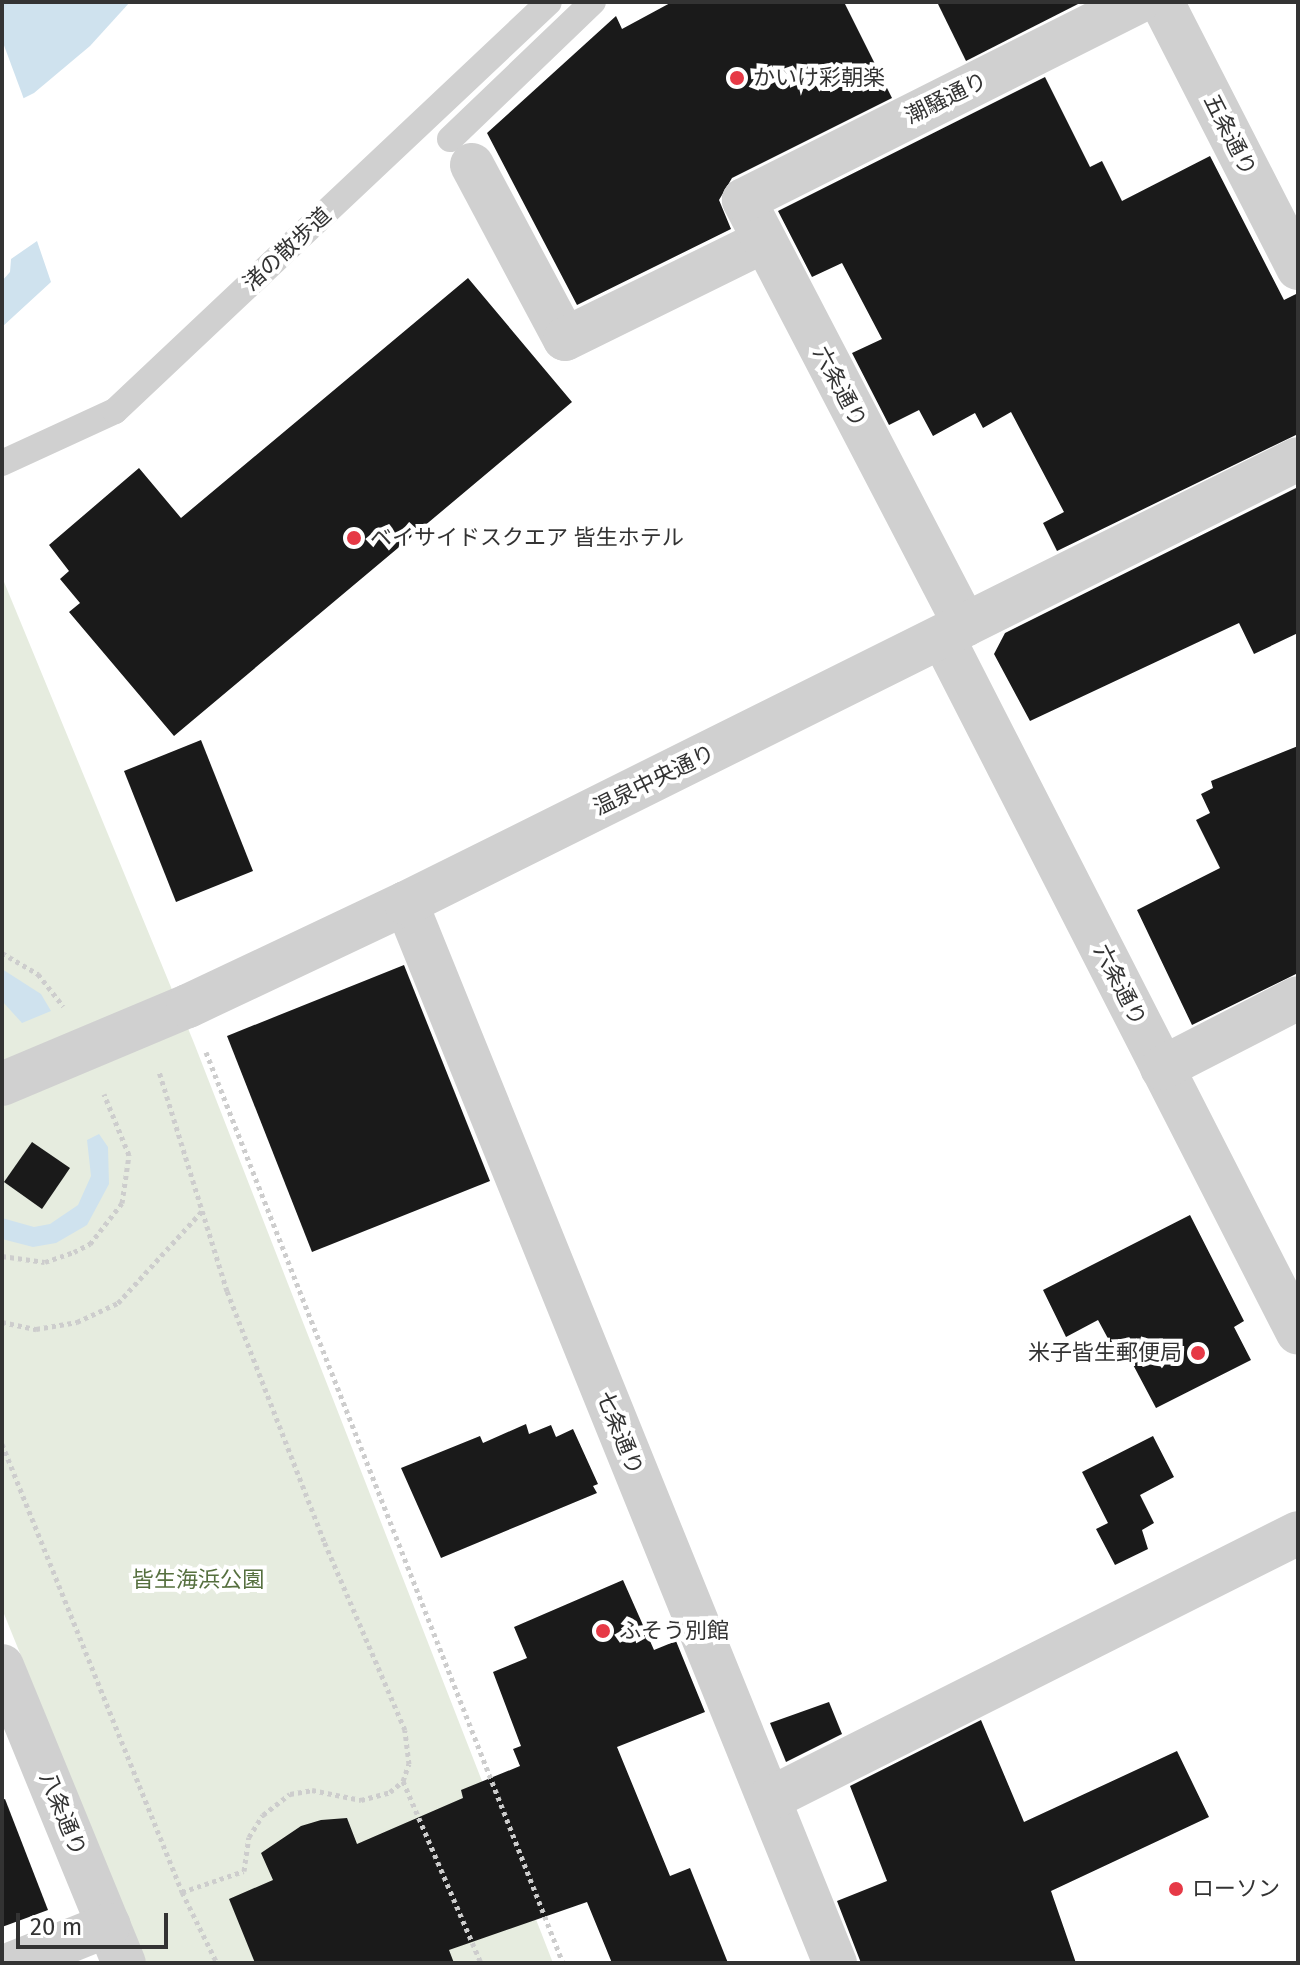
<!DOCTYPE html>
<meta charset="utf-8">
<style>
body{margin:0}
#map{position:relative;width:1300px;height:1965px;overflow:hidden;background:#fff;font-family:"Fira Sans","Noto Sans JP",sans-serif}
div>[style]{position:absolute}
.green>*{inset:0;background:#e6ecdf}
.water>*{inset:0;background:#cfe2ee}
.pier>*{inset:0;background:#fff}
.building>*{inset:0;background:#1a1a1a}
.path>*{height:5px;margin-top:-2.5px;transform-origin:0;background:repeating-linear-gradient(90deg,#cdcdcd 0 4px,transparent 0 8px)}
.lane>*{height:26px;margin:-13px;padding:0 13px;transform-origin:13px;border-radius:13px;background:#d0d0d0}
.street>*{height:44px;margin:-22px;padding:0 22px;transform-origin:22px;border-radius:22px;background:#d0d0d0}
.dots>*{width:22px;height:22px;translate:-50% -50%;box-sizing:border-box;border:4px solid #fff;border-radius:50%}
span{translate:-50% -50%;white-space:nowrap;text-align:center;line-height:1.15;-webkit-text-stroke:8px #fff;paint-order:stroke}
.poi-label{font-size:22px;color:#333}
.left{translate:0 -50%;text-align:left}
.right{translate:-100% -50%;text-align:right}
.street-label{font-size:22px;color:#333}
.park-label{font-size:22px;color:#56703f}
.frame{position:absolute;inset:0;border:4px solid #333;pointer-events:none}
.scale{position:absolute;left:16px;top:1913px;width:152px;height:36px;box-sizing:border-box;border:4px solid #333;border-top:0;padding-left:10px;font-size:24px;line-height:28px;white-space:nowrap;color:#333;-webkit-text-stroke:6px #fff;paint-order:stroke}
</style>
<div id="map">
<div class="green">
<i style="clip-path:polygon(2px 577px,194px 1043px,553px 1963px,146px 1963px,2px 1609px)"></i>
</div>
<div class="water">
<i style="clip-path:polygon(2px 2px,130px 2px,90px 46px,34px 93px,2px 109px)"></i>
<i style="clip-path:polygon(37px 241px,51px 282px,2px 327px,2px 281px,10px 272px,11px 259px)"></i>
<i style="clip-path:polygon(2px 969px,41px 994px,51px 1011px,22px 1023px,2px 1001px)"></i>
<i style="clip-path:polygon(99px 1134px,108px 1147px,109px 1184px,87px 1225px,56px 1243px,33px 1247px,2px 1239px,2px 1218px,34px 1227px,50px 1224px,78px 1205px,91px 1176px,87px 1140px)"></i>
</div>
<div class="pier">
<i style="clip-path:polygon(2px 40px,25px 102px,2px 113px)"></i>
</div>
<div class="building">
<i style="clip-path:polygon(672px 2px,844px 2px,892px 98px,732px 178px,719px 200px,731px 229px,577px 305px,487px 133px,616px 16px,622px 29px)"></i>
<i style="clip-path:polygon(937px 2px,1082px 2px,966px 61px)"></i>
<i style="clip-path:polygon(1045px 77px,1090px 167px,1102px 161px,1122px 201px,1210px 156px,1284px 300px,1298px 293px,1298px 434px,1057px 551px,1043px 523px,1064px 512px,1011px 412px,983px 428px,975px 413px,933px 436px,919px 410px,889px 425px,852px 353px,882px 339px,842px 263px,812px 277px,778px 211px)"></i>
<i style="clip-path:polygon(468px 278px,572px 402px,174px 736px,69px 612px,80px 603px,60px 579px,69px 571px,49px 545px,139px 468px,181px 518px)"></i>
<i style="clip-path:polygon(1298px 487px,1298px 633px,1254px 654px,1239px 623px,1030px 721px,994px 654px,1005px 633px)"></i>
<i style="clip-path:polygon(201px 740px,253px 871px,176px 902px,124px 771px)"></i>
<i style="clip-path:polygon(1298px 746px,1298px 973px,1192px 1025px,1137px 910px,1220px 868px,1196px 820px,1210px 813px,1201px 794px,1213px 788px,1211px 781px)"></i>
<i style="clip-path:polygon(404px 965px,490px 1181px,312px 1252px,227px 1036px)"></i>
<i style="clip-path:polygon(32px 1142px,70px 1168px,42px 1209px,4px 1182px)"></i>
<i style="clip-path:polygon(1190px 1215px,1244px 1321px,1234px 1327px,1251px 1360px,1156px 1408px,1121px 1342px,1112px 1346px,1098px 1320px,1066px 1337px,1043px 1290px)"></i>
<i style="clip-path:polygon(526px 1424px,529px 1434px,551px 1425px,556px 1437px,573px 1429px,598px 1484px,593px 1486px,597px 1493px,441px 1558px,401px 1468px,480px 1436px,483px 1443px)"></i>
<i style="clip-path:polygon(1153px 1436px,1174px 1477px,1140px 1495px,1154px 1523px,1142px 1530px,1148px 1549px,1115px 1565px,1096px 1529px,1108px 1523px,1082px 1472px)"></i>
<i style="clip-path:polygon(623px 1580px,654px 1650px,676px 1641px,705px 1712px,617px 1747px,670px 1876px,690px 1868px,728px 1963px,612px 1963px,587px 1902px,449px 1950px,454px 1963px,255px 1963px,229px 1899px,273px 1880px,261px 1853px,301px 1826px,321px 1820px,347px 1818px,357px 1844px,463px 1798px,461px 1790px,520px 1766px,513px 1749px,521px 1746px,493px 1672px,527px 1658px,514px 1627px)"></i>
<i style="clip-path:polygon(829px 1702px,842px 1734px,786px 1762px,770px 1723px)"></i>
<i style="clip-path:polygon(981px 1720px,1024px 1822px,1177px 1751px,1209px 1817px,1051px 1891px,1076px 1963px,861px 1963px,837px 1901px,887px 1881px,850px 1786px)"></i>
<i style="clip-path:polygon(5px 1799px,48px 1910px,2px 1927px,2px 1800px)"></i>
</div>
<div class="path">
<i style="left:2px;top:953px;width:42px;rotate:30.3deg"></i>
<i style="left:38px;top:974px;width:41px;rotate:52deg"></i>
<i style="left:206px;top:1052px;width:978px;rotate:68.6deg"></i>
<i style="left:2px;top:1256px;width:43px;rotate:7.9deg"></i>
<i style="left:45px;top:1262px;width:31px;rotate:-19deg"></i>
<i style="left:74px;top:1252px;width:18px;rotate:-27deg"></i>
<i style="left:90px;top:1244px;width:52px;rotate:-52deg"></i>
<i style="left:122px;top:1203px;width:49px;rotate:-81.7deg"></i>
<i style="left:129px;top:1155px;width:66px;rotate:-112.3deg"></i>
<i style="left:2px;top:1322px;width:35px;rotate:12deg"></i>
<i style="left:36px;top:1329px;width:42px;rotate:-9.7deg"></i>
<i style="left:77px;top:1322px;width:45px;rotate:-24.9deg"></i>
<i style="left:118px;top:1303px;width:125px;rotate:-47.6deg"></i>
<i style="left:2px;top:1444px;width:483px;rotate:68.1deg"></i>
<i style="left:182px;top:1892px;width:65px;rotate:-18.7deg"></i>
<i style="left:244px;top:1871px;width:34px;rotate:-82deg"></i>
<i style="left:249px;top:1837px;width:26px;rotate:-58deg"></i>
<i style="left:263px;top:1815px;width:34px;rotate:-38deg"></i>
<i style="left:290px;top:1794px;width:22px;rotate:-10deg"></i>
<i style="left:312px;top:1790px;width:50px;rotate:11.5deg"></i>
<i style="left:361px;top:1800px;width:30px;rotate:-15deg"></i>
<i style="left:390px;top:1792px;width:17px;rotate:-40deg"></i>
<i style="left:403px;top:1781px;width:18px;rotate:-71deg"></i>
<i style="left:409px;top:1764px;width:34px;rotate:-97deg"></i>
<i style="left:405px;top:1730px;width:206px;rotate:-113.2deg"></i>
<i style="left:324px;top:1541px;width:268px;rotate:-111.2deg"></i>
<i style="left:227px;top:1291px;width:229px;rotate:-107.2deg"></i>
<i style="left:403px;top:1781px;width:198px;rotate:66.8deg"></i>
<i style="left:182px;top:1892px;width:79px;rotate:63.8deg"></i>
</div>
<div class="lane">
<i style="left:450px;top:139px;width:198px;rotate:-43.8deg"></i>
<i style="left:2px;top:463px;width:124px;rotate:-24.7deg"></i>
<i style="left:115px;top:411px;width:596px;rotate:-43.3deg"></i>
</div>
<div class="street">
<i style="left:1162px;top:2px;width:299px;rotate:62.9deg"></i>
<i style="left:472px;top:165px;width:197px;rotate:61.9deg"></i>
<i style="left:565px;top:339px;width:222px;rotate:-26.2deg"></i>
<i style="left:965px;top:625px;width:479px;rotate:-117.5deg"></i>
<i style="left:744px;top:200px;width:441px;rotate:-26.7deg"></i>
<i style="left:943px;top:638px;width:780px;rotate:62.94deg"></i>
<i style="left:406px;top:903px;width:1144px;rotate:67.97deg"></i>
<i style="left:1162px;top:1068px;width:153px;rotate:-27.2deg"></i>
<i style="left:2px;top:1084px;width:202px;rotate:-22.8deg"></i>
<i style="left:188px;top:1006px;width:241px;rotate:-25.3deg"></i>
<i style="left:406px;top:903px;width:996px;rotate:-26.46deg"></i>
<i style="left:2px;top:1666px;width:321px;rotate:67.7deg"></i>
<i style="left:769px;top:1799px;width:592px;rotate:-26.69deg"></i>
<i style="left:14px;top:1963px;width:102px;rotate:-21.8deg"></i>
</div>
<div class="dots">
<i style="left:737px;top:78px;background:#e63946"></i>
<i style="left:354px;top:538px;background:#e63946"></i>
<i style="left:1198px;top:1353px;background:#e63946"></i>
<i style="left:603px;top:1631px;background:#e63946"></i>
<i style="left:1176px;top:1889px;background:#e63946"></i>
</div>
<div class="poi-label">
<span class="left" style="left:753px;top:78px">かいけ彩朝楽</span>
<span class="left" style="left:370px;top:538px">ベイサイドスクエア 皆生ホテル</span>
<span class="right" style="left:1182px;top:1353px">米子皆生郵便局</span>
<span class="left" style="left:619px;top:1631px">ふそう別館</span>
<span class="left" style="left:1192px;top:1889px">ローソン</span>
</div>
<div class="street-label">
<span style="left:946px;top:98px;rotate:-26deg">潮騒通り</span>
<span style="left:1230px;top:135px;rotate:63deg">五条通り</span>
<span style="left:287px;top:249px;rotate:-43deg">渚の散歩道</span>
<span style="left:840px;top:387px;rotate:62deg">六条通り</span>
<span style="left:654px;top:780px;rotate:-26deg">温泉中央通り</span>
<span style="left:1120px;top:985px;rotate:63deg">六条通り</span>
<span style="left:620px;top:1433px;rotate:68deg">七条通り</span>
<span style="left:63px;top:1814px;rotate:68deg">八条通り</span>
</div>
<div class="park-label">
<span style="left:198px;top:1580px">皆生海浜公園</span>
</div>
<div class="frame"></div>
<div class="scale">20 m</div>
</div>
